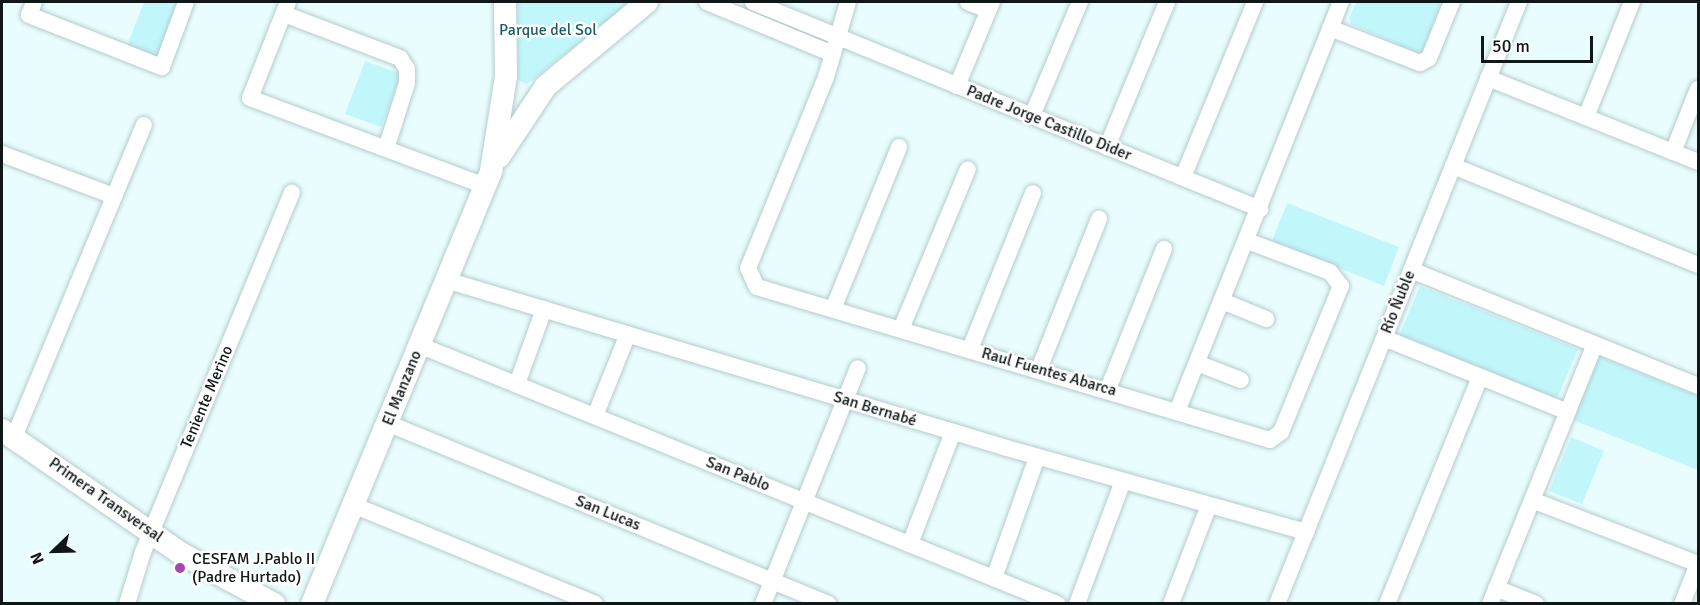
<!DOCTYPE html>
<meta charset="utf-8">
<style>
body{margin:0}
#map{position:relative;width:1700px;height:605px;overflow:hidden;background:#eafdfe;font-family:Signika,sans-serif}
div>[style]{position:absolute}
.green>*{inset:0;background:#c1f7fb}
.roads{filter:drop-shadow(0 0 2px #b4cbcd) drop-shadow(0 0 2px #b4cbcd)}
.street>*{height:16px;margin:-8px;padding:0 8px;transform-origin:8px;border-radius:8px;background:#fff}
.secondary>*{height:22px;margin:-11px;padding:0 11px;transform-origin:11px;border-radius:11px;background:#fff}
.dots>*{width:16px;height:16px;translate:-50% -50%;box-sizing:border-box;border:3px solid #fff;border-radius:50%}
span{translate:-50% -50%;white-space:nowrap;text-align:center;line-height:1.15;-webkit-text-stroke:5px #fff;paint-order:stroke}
.park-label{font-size:16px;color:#1b5f64}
.street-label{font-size:16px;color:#0f1718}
.poi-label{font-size:16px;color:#0f1718}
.left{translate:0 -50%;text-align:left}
.frame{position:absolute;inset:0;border:3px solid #0f1718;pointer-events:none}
.north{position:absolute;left:24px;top:521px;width:60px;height:60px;-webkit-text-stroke:4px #fff;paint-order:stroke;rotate:247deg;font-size:16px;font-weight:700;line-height:24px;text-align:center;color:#0f1718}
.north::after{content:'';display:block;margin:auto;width:21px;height:27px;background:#0f1718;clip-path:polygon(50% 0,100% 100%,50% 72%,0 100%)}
.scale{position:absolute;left:1481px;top:36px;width:112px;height:27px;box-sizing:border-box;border:3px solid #0f1718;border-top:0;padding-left:8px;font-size:18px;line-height:21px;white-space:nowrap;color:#0f1718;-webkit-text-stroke:4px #fff;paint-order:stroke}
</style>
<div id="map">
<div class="green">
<i style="clip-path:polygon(144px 2px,182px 2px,160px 59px,127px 46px)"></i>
<i style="clip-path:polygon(518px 2px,631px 2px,527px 84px,518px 80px)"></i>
<i style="clip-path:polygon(1356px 2px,1441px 2px,1423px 50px,1416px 52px,1351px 24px,1349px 18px)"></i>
<i style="clip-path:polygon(365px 61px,401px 74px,381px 127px,345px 114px)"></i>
<i style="clip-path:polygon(1287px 203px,1399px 247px,1384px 286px,1272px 241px)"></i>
<i style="clip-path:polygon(1420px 286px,1578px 349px,1556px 401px,1399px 336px)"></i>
<i style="clip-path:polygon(1595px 355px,1698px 396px,1698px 470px,1571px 419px)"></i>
<i style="clip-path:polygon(1571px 437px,1604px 451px,1582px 504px,1549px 491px)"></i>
</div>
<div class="roads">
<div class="street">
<i style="left:34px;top:2px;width:14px;rotate:111deg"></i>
<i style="left:29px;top:15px;width:143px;rotate:21.4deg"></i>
<i style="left:162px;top:67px;width:69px;rotate:-69.7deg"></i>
<i style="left:288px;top:2px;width:103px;rotate:111.6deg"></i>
<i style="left:250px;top:98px;width:251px;rotate:20.5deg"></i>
<i style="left:707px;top:2px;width:136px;rotate:22.4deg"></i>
<i style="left:753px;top:2px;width:548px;rotate:22.21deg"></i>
<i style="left:848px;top:2px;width:78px;rotate:106.3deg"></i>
<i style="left:826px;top:77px;width:206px;rotate:112.2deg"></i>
<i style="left:748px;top:268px;width:21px;rotate:65deg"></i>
<i style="left:757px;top:287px;width:535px;rotate:16.61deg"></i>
<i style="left:1270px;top:440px;width:14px;rotate:-36deg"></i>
<i style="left:1281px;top:432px;width:158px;rotate:-67.7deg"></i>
<i style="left:1341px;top:286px;width:18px;rotate:-128deg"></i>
<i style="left:1330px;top:272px;width:89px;rotate:-159.5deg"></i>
<i style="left:968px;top:2px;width:22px;rotate:22deg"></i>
<i style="left:284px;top:14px;width:124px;rotate:20.8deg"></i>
<i style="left:400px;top:58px;width:13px;rotate:58deg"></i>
<i style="left:407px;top:69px;width:14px;rotate:90deg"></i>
<i style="left:407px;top:83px;width:69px;rotate:107.7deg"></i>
<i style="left:1330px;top:28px;width:97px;rotate:21.3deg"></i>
<i style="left:1420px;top:63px;width:10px;rotate:-29deg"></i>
<i style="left:1429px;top:58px;width:61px;rotate:-67.7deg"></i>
<i style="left:1488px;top:78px;width:226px;rotate:21.8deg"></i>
<i style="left:957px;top:86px;width:91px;rotate:-67.4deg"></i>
<i style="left:1032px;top:116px;width:124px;rotate:-67.2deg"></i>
<i style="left:1586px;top:117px;width:124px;rotate:-68.2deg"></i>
<i style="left:1107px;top:147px;width:157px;rotate:-67.5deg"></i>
<i style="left:1673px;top:152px;width:68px;rotate:-68.4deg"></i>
<i style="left:2px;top:154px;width:120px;rotate:20.6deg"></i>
<i style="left:1453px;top:166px;width:264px;rotate:22deg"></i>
<i style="left:1183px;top:177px;width:189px;rotate:-67.6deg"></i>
<i style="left:1411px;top:270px;width:310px;rotate:22deg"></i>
<i style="left:446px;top:280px;width:586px;rotate:16.67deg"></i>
<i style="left:1007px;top:448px;width:311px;rotate:15.7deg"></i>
<i style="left:1222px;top:301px;width:48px;rotate:22.2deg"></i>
<i style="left:833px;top:309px;width:175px;rotate:-67.8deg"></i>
<i style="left:901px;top:329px;width:173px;rotate:-67.3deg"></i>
<i style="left:1384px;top:338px;width:198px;rotate:21.9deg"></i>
<i style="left:419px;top:345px;width:689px;rotate:22.09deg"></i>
<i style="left:970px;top:349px;width:168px;rotate:-68deg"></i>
<i style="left:1197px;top:363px;width:47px;rotate:21.1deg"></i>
<i style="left:1039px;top:369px;width:162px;rotate:-68.2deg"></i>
<i style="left:517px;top:384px;width:80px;rotate:-70.2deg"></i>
<i style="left:1108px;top:389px;width:151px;rotate:-68.2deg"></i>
<i style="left:1178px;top:409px;width:438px;rotate:-68.2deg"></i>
<i style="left:595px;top:416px;width:88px;rotate:-68.1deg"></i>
<i style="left:387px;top:423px;width:477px;rotate:22.3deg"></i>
<i style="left:14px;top:437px;width:338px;rotate:-67.4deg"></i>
<i style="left:1532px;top:500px;width:178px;rotate:21.1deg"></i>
<i style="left:353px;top:505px;width:261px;rotate:22.2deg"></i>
<i style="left:910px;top:544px;width:120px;rotate:-69deg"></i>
<i style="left:994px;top:578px;width:128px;rotate:-70.4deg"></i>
<i style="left:1496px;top:588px;width:43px;rotate:21.8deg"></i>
<i style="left:127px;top:604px;width:54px;rotate:-72.9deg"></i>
<i style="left:143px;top:552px;width:389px;rotate:-67.5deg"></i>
<i style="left:763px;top:604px;width:254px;rotate:-68.1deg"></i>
<i style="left:1077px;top:604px;width:131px;rotate:-69.5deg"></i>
<i style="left:1171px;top:604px;width:106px;rotate:-69deg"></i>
<i style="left:1277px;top:604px;width:649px;rotate:-68.1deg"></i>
<i style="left:1387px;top:604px;width:245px;rotate:-67.7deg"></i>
<i style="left:1490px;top:604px;width:280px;rotate:-68deg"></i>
<i style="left:1682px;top:604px;width:43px;rotate:-68.2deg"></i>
</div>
<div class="secondary">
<i style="left:499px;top:157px;width:85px;rotate:-56.5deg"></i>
<i style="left:546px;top:86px;width:131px;rotate:-39.7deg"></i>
<i style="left:2px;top:430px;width:219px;rotate:34.6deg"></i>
<i style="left:182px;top:554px;width:105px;rotate:28.5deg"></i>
<i style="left:312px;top:604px;width:469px;rotate:-67.5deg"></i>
<i style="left:491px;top:171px;width:96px;rotate:-81deg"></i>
<i style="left:506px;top:76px;width:74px;rotate:-90.8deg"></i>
</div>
</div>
<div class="dots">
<i style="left:180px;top:568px;background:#a647b0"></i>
</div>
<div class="park-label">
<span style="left:548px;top:30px">Parque del Sol</span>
</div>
<div class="street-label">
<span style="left:1049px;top:123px;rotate:22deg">Padre Jorge Castillo Dider</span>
<span style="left:1398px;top:302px;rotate:-68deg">Río Ñuble</span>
<span style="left:1049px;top:372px;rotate:16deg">Raul Fuentes Abarca</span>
<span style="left:402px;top:388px;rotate:-68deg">El Manzano</span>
<span style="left:207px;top:397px;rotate:-67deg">Teniente Merino</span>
<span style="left:875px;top:409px;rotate:17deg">San Bernabé</span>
<span style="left:738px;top:474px;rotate:22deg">San Pablo</span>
<span style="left:106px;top:500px;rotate:35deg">Primera Transversal</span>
<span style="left:608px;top:513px;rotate:22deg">San Lucas</span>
</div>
<div class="poi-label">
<span class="left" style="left:192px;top:568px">CESFAM J.Pablo II<br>(Padre Hurtado)</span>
</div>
<div class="frame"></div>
<div class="north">N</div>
<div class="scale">50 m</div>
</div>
